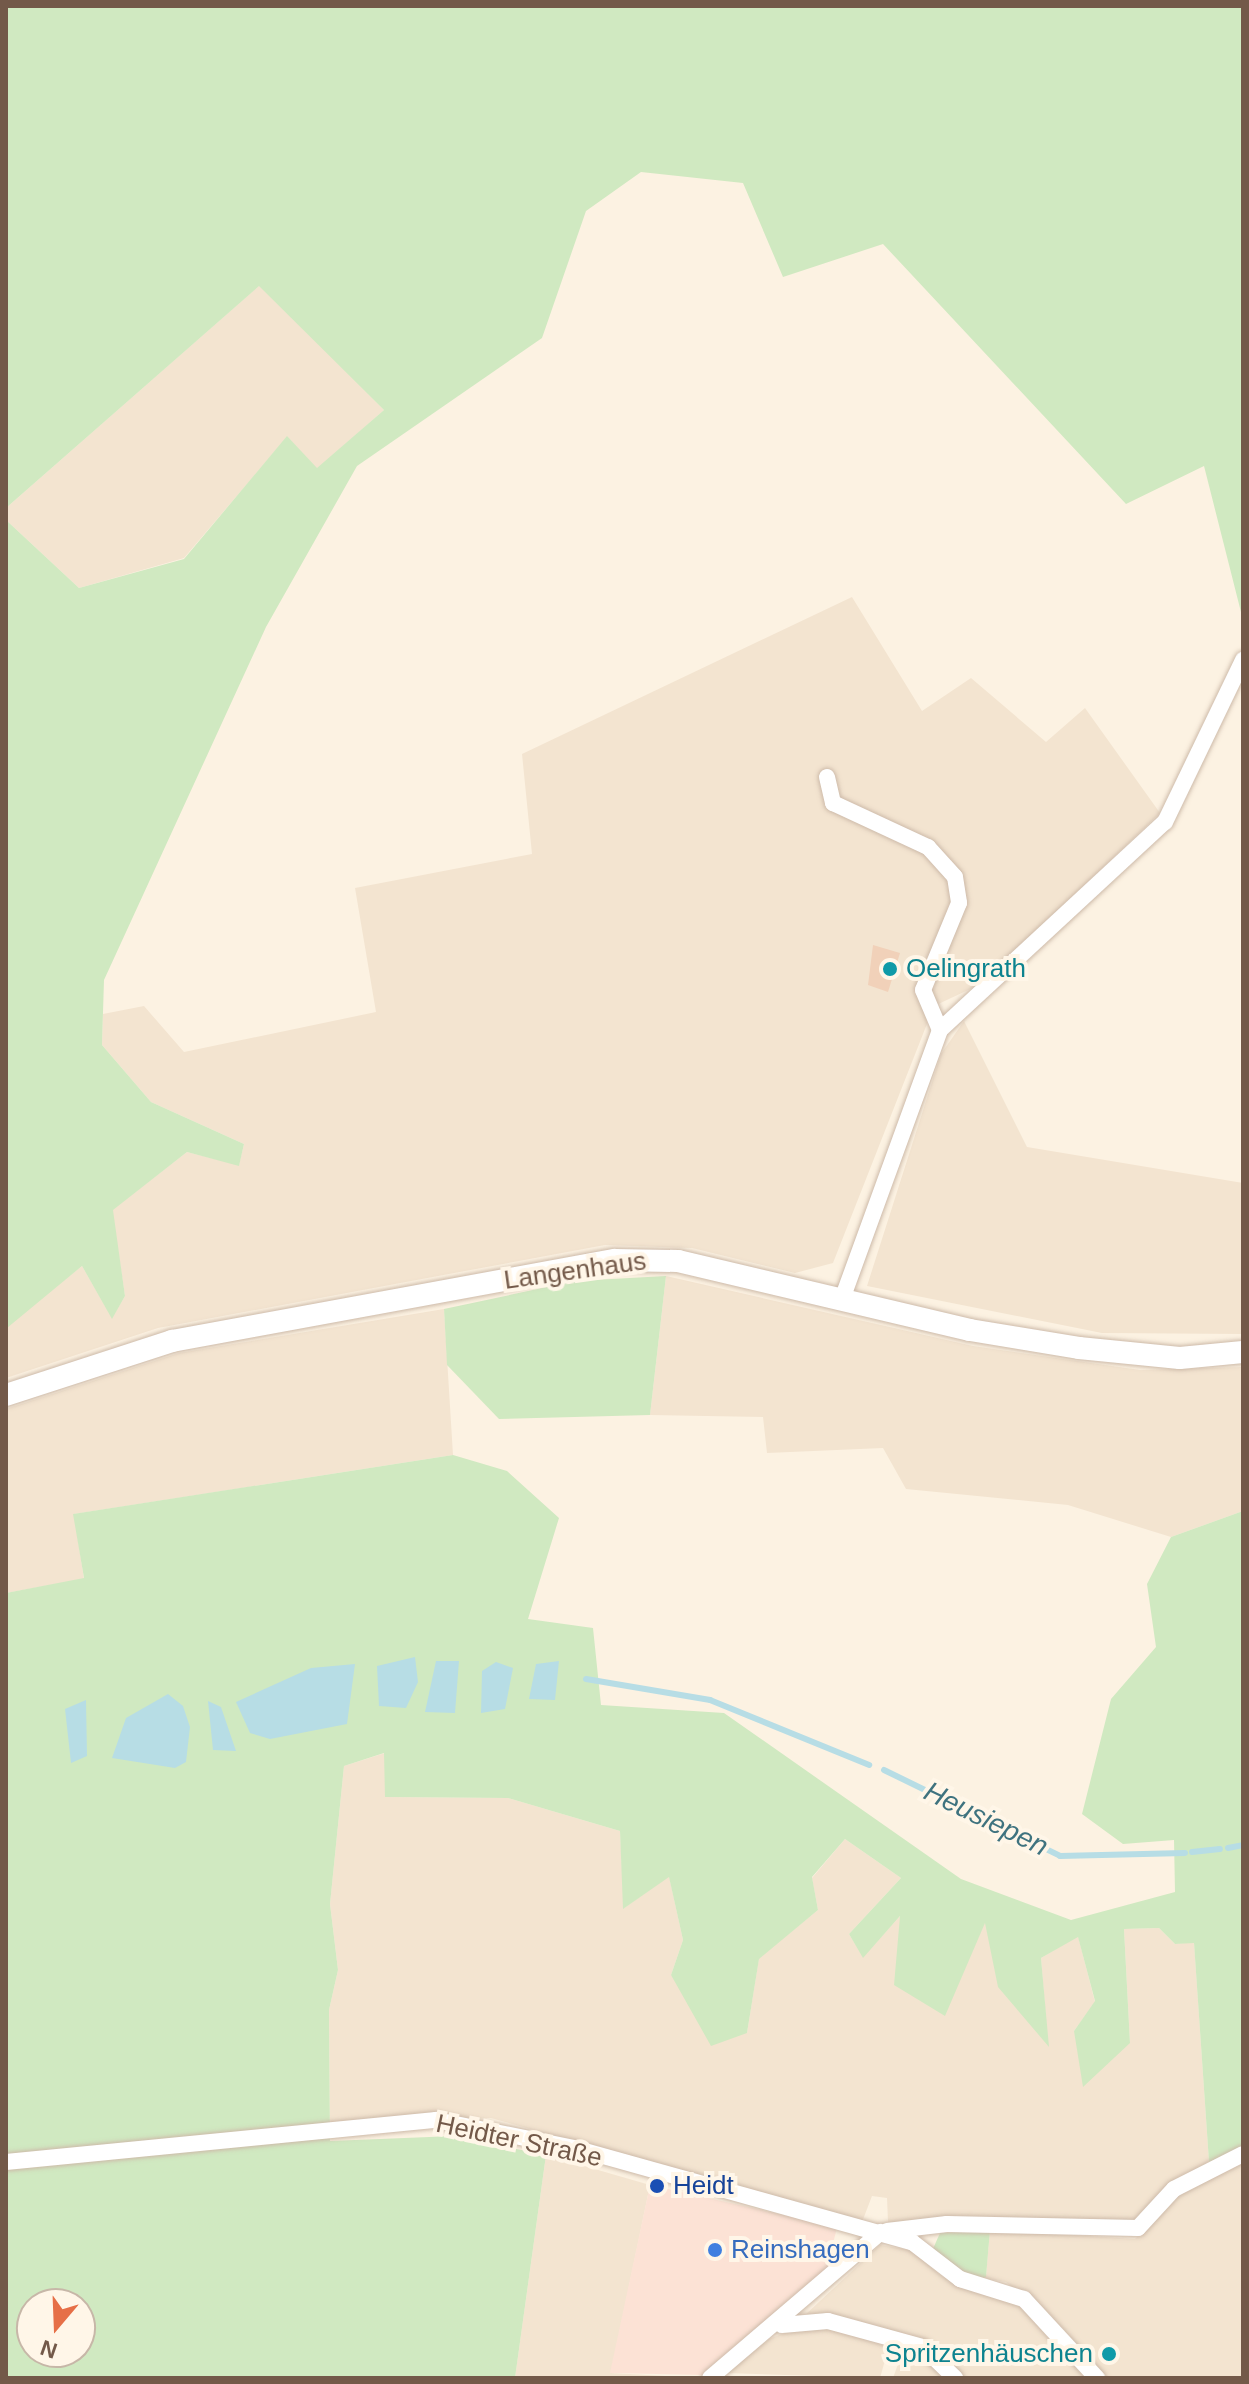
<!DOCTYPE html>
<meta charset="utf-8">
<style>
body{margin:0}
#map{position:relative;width:1249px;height:2384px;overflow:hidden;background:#fcf2e2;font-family:Helvetica,sans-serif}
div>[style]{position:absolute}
.residential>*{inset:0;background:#f3e4d0}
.commercial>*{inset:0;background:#fce2d5}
.green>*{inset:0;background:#d0e9c1}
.water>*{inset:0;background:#b7dde5}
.stream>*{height:6px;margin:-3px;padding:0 3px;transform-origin:3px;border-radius:3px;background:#b7dde5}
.building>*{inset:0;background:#f1d1b9}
.roads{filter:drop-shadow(0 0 2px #cdbaa9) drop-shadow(0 0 2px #cdbaa9)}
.street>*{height:16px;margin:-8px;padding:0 8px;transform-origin:8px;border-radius:8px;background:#fff}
.secondary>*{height:22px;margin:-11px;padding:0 11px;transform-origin:11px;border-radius:11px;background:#fff}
.dots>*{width:22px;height:22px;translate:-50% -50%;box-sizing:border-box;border:4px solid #fff6e8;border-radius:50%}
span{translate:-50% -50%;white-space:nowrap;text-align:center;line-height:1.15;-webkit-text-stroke:8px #fff6e8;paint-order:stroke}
.culture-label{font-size:26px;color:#0d838f}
.left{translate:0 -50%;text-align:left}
.right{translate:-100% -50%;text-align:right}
.street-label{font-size:26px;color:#735949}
.transit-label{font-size:26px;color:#164399}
.shop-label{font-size:26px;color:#366cbe}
.water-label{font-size:28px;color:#3f737f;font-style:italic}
.frame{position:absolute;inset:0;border:8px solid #735949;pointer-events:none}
.north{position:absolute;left:16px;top:2288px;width:80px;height:80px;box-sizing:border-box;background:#fff6e8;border:2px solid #c7b7a8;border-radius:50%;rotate:199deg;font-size:22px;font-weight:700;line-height:32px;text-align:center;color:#735949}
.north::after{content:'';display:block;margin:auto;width:28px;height:36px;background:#e66f47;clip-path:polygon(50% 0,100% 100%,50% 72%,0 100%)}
</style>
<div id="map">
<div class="residential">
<i style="clip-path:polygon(260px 285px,384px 410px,317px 469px,287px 437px,184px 558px,79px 588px,6px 520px,6px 508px)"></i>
<i style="clip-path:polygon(852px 597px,922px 711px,971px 678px,1046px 742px,1085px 708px,1160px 813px,981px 984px,934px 1006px,833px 1263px,795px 1273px,692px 1248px,605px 1245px,158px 1328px,6px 1378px,6px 1326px,82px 1266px,112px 1318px,125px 1296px,112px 1210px,187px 1152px,239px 1165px,244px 1144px,151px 1102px,102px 1045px,103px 1014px,144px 1006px,184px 1052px,376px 1012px,355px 888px,532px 854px,522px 754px)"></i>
<i style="clip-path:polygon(964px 1021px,1027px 1147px,1243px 1183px,1243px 1334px,1102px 1333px,867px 1286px,941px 1054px)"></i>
<i style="clip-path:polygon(666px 1276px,973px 1346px,1140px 1370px,1243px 1367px,1243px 1511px,1171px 1537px,1068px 1505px,906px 1489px,883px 1448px,767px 1453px,763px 1417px,650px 1415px)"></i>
<i style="clip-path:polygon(444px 1309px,453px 1455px,74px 1514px,84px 1579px,6px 1593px,6px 1409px,179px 1353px)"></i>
<i style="clip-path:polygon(385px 1753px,386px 1797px,508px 1798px,620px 1831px,624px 1908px,669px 1876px,683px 1940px,671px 1975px,747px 2033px,759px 1958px,818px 1910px,812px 1878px,845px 1839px,901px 1878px,849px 1934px,863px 1957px,901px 1915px,944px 2015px,985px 1922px,1048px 2045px,1041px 1958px,1078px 1936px,1095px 2002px,1074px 2031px,1130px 2043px,1124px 1929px,1159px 1928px,1175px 1944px,1194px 1942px,1209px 2162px,1156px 2196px,1135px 2220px,888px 2222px,887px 2198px,872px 2196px,862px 2222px,491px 2118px,330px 2125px,329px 2010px,338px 1970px,330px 1904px,344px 1766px)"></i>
<i style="clip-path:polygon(546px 2155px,650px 2185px,611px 2373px,702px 2378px,515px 2378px)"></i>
<i style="clip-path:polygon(1243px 2160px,1243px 2378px,1107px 2378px,1006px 2282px,977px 2277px,986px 2276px,990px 2230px,1135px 2239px,1179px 2195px)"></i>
<i style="clip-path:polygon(880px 2245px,910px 2250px,943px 2277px,1011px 2295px,1088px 2378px,962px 2378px,942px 2358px,804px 2316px)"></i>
<i style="clip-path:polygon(810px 2323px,889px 2346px,880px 2378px,725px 2373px,769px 2339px)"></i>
<i style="clip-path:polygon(910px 2352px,918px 2353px,947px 2378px,893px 2378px,902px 2353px)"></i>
</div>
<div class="commercial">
<i style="clip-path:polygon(650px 2185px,837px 2227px,833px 2244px,854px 2253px,704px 2375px,610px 2373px)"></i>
</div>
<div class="green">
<i style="clip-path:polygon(6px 6px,1243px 6px,1243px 620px,1204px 466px,1126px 504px,883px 244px,783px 277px,743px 183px,641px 172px,586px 211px,542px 338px,357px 466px,266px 627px,104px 980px,102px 1045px,151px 1102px,244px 1144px,239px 1166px,187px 1152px,113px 1210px,125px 1296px,112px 1319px,82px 1266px,7px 1328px,6px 520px,79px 588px,184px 559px,287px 436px,317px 468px,384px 410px,259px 286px,6px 508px)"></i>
<i style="clip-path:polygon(666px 1276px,650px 1415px,499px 1419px,447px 1365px,444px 1309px,575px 1281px)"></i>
<i style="clip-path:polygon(evenodd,453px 1455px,507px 1471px,559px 1518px,528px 1619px,593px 1628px,601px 1705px,724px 1713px,961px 1879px,1071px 1920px,1175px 1892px,1174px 1840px,1123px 1844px,1082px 1814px,1111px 1699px,1156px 1647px,1147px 1584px,1171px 1537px,1243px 1511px,1243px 2148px,1209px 2162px,1194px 1943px,1175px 1944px,1159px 1928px,1124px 1929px,1130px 2043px,1083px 2087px,1074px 2031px,1095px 2001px,1078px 1937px,1041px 1958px,1049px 2047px,998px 1987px,985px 1923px,945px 2016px,894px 1985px,900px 1916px,863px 1958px,849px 1934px,901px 1878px,845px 1839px,812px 1877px,818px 1910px,759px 1959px,747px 2033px,711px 2046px,671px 1975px,683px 1940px,669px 1877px,623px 1909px,620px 1831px,508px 1798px,385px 1797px,384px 1753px,344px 1766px,330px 1904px,338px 1970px,329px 2010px,330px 2141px,454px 2136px,546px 2155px,515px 2378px,6px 2378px,6px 1593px,84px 1578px,73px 1514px,453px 1455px,32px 2304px,80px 2304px,80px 2352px,32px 2352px,32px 2304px)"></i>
<i style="clip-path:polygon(990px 2230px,986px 2277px,976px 2280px,932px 2251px,940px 2233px)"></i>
</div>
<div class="water">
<i style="clip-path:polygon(415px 1657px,418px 1682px,406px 1708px,379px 1706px,377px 1666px)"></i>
<i style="clip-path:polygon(436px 1661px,459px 1661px,455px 1713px,425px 1712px)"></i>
<i style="clip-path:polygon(559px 1661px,555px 1700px,529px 1699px,536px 1664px)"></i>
<i style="clip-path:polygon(496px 1662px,513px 1668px,505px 1709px,481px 1713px,482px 1671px)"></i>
<i style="clip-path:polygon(355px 1664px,347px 1724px,270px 1739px,250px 1733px,236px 1702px,311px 1668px)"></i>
<i style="clip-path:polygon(168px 1694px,183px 1706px,190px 1727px,186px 1762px,175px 1768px,112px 1758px,126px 1718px)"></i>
<i style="clip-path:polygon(86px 1700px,87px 1756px,71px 1763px,65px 1709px)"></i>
<i style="clip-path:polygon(208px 1701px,221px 1707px,236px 1751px,213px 1750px)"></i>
</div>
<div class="stream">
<i style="left:586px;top:1679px;width:126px;rotate:9.6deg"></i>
<i style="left:710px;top:1700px;width:172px;rotate:22.2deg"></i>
<i style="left:884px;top:1770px;width:196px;rotate:26deg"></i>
<i style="left:1060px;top:1856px;width:125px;rotate:-1.4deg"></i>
<i style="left:1228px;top:1848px;width:15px;rotate:-11deg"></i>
<i style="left:1192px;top:1852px;width:28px;rotate:-6deg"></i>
</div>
<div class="building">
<i style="clip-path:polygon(873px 945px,900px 953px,888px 992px,868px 985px)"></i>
</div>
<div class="roads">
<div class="street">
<i style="left:827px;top:777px;width:27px;rotate:77deg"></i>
<i style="left:833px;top:803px;width:105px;rotate:24.9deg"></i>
<i style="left:928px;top:847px;width:40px;rotate:48deg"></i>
<i style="left:955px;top:877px;width:26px;rotate:81deg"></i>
<i style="left:959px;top:903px;width:94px;rotate:112.5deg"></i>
<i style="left:923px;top:990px;width:43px;rotate:67deg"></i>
<i style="left:841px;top:1302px;width:289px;rotate:-70deg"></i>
<i style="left:940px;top:1030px;width:306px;rotate:-42.8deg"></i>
<i style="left:1165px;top:822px;width:180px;rotate:-64.3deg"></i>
<i style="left:6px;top:2162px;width:432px;rotate:-5.6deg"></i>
<i style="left:436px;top:2120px;width:145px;rotate:11.5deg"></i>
<i style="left:578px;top:2149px;width:347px;rotate:15.6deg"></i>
<i style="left:912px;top:2242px;width:61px;rotate:37.6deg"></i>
<i style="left:960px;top:2279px;width:67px;rotate:17.4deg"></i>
<i style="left:1024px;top:2299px;width:108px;rotate:47.3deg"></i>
<i style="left:887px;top:2231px;width:60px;rotate:-6.7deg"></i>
<i style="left:947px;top:2224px;width:191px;rotate:1.2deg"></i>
<i style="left:1138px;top:2228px;width:53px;rotate:-47.3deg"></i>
<i style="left:1174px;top:2189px;width:77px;rotate:-26.9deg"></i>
<i style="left:782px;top:2325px;width:46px;rotate:-5deg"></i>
<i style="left:828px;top:2321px;width:98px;rotate:15.3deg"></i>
<i style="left:923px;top:2347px;width:45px;rotate:44.1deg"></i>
<i style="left:710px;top:2378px;width:225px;rotate:-40.5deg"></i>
</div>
<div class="secondary">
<i style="left:6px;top:1395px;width:175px;rotate:-18deg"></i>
<i style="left:172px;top:1341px;width:450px;rotate:-10.4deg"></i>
<i style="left:615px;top:1260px;width:63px;rotate:0.9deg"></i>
<i style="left:678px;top:1261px;width:300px;rotate:13.3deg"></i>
<i style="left:970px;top:1330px;width:110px;rotate:9.4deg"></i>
<i style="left:1079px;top:1348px;width:101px;rotate:5.7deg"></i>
<i style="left:1180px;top:1358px;width:63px;rotate:-5.4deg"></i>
</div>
</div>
<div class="dots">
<i style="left:890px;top:969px;background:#0f9aa8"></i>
<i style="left:657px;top:2186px;background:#1a4fb4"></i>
<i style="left:715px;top:2250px;background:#3f7fe0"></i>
<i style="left:1109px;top:2354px;background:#0f9aa8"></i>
</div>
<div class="culture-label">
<span class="left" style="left:906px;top:969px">Oelingrath</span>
<span class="right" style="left:1093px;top:2354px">Spritzenhäuschen</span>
</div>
<div class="street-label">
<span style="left:575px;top:1271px;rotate:-8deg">Langenhaus</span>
<span style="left:519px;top:2141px;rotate:12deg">Heidter Straße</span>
</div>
<div class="transit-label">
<span class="left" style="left:673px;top:2186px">Heidt</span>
</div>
<div class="shop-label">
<span class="left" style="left:731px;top:2250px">Reinshagen</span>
</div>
<div class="water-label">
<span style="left:986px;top:1819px;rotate:26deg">Heusiepen</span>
</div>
<div class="frame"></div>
<div class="north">N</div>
</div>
